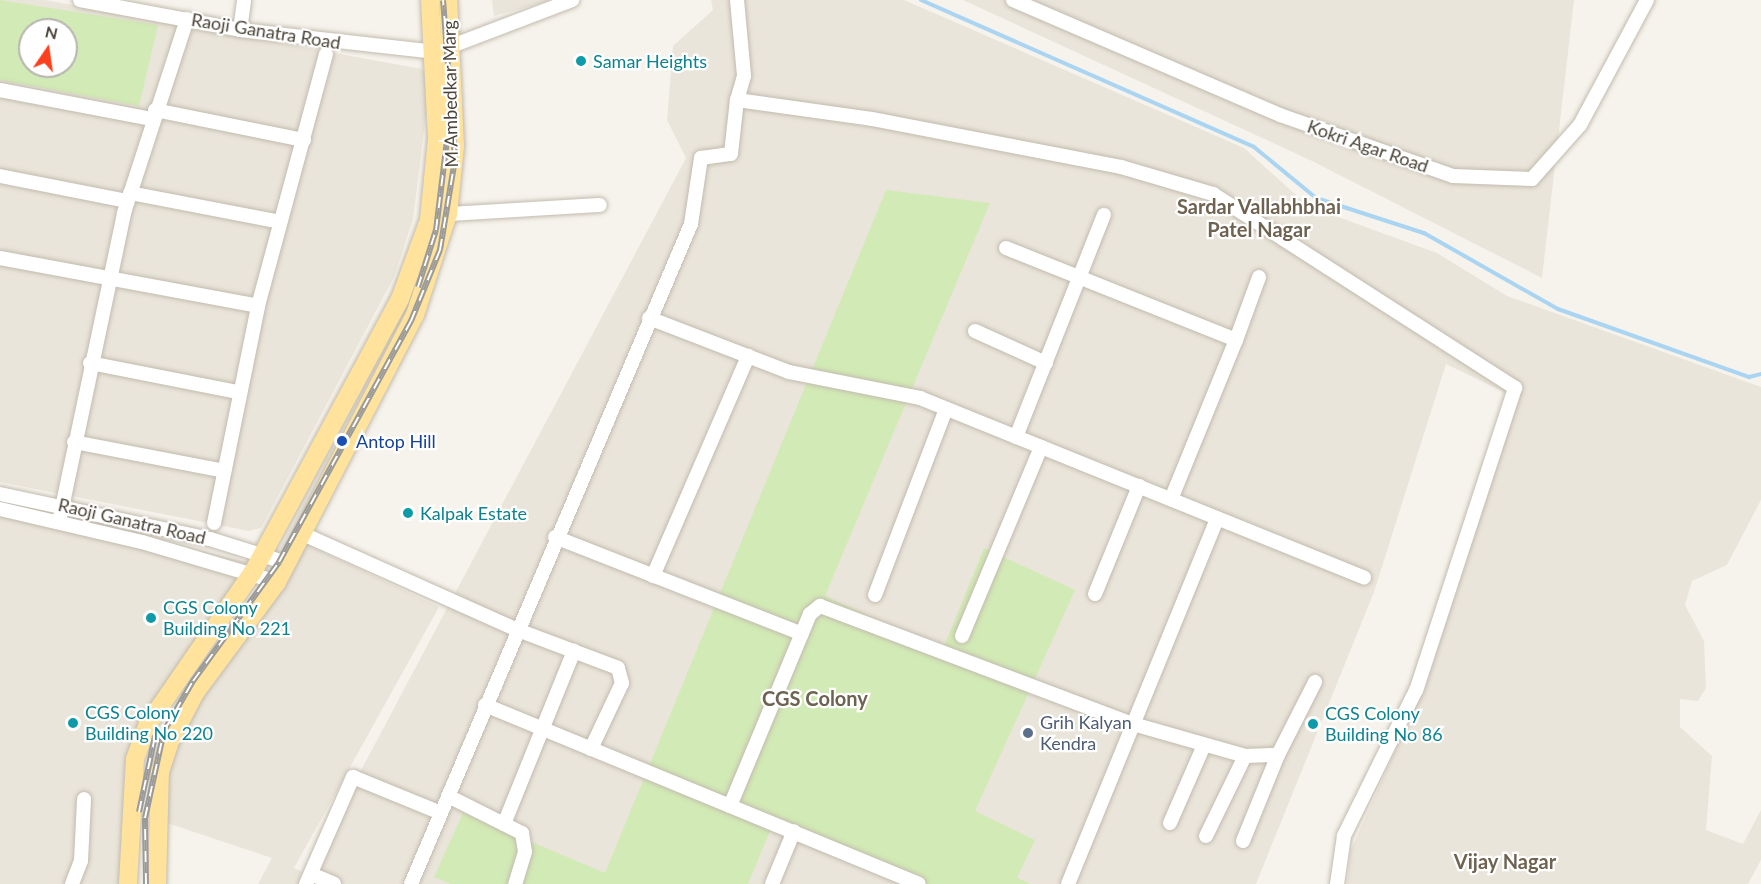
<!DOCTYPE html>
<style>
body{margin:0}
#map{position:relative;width:1761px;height:884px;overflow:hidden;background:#f6f3ec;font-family:Lato,sans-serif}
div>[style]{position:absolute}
.residential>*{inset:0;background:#eae5da}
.green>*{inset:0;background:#d2eab5}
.stream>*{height:4px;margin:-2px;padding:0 2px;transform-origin:2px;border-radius:2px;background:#a9d4f2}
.roads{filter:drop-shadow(0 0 2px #c2bbae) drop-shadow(0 0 2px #c2bbae)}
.minor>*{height:14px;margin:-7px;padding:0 7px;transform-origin:7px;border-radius:7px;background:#fff}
.major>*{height:18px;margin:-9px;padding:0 9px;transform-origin:9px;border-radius:9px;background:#ffe39c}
.rail>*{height:6px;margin-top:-3px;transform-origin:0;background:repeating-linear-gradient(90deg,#fff 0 11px,#9a9a9a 0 22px);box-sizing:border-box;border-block:2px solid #9a9a9a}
.dots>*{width:16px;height:16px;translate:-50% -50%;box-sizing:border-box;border:3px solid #fff;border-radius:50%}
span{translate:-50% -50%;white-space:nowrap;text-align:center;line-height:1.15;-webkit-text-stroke:4.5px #fff;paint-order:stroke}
.street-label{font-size:18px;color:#4b4439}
.culture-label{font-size:18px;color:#0d838f}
.left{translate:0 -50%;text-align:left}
.transit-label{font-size:18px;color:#164399}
.service-label{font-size:18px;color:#4e5e75}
.neighbourhood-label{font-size:20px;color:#6e6250;font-weight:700}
.north{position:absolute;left:18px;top:18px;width:60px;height:60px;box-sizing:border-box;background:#fff;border:2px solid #b7b4b0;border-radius:50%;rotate:13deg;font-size:16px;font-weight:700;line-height:24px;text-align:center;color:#4b4439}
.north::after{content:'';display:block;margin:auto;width:21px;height:27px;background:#fc3f1d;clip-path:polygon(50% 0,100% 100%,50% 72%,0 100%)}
</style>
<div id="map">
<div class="residential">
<i style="clip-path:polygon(evenodd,0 0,45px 0,422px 69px,426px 75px,427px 106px,413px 219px,394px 277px,261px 528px,249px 531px,0 482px,0 0,30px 30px,66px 30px,66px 66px,30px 66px,30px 30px)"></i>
<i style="clip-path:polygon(492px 0,552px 0,494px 16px)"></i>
<i style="clip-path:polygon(711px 0,904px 0,1244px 148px,1308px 206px,1437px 253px,1507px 296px,1761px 387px,1761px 500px,1727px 565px,1692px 581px,1685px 605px,1704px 641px,1706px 688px,1698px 701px,1680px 699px,1680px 727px,1712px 756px,1706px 830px,1743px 844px,1761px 810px,1761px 860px,1748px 884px,1347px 884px,1351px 850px,1427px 679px,1514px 397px,1446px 364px,1374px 592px,1256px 884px,258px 884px,272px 858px,161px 821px,171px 762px,186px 721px,306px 544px,439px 607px,294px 868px,306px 874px,686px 158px,667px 120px,673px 46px,713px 10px)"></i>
<i style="clip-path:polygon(963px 0,1574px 0,1542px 278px,1312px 161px)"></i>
<i style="clip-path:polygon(0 505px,261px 565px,159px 712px,144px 749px,133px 884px,0 884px)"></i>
</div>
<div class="green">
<i style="clip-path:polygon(evenodd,0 0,158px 25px,139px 106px,0 80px,0 0,30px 30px,66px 30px,66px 66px,30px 66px,30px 30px)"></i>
<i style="clip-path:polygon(886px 190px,990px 203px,825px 596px,943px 649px,984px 548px,1075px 590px,975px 811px,1035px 840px,1017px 878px,1031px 884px,904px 884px,772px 826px,748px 884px,451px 884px,434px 877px,463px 813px,605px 873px)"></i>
</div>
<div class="stream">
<i style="left:921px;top:0;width:364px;rotate:23.8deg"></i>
<i style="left:1254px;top:147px;width:80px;rotate:39.4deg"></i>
<i style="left:1316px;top:198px;width:114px;rotate:18deg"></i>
<i style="left:1424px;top:233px;width:154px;rotate:29.6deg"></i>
<i style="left:1558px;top:309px;width:203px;rotate:19.6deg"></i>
<i style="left:1749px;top:377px;width:12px;rotate:-14deg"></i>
</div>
<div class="roads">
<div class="minor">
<i style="left:80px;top:0;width:163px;rotate:10.6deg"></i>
<i style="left:240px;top:30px;width:197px;rotate:6.4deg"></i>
<i style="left:436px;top:52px;width:146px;rotate:-20.9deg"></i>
<i style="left:737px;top:0;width:76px;rotate:84.7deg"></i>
<i style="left:744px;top:76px;width:25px;rotate:106deg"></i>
<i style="left:737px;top:100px;width:136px;rotate:8deg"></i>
<i style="left:872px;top:119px;width:254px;rotate:10.9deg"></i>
<i style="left:1121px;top:167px;width:96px;rotate:16.4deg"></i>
<i style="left:1213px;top:194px;width:359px;rotate:32.7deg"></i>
<i style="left:1515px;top:388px;width:318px;rotate:108.1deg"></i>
<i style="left:1416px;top:690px;width:163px;rotate:116.3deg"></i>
<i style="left:1344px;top:836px;width:49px;rotate:98.3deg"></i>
<i style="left:1013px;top:0;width:291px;rotate:23.3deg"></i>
<i style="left:1280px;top:115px;width:183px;rotate:19.4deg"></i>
<i style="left:1453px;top:176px;width:79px;rotate:2.2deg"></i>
<i style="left:1532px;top:179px;width:72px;rotate:-48.4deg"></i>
<i style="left:1580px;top:125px;width:142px;rotate:-61.8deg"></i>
<i style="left:240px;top:30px;width:30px;rotate:-82deg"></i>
<i style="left:0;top:90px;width:155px;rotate:10.8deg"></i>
<i style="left:155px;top:110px;width:152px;rotate:11.4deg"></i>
<i style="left:0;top:176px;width:130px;rotate:11.1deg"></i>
<i style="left:130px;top:193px;width:153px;rotate:10.9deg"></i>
<i style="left:448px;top:214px;width:152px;rotate:-3.4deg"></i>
<i style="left:1006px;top:248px;width:248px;rotate:21.8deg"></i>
<i style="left:1236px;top:340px;width:172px;rotate:112.2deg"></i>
<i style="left:0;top:258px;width:262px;rotate:10.5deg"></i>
<i style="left:649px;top:318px;width:150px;rotate:21.1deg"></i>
<i style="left:789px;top:372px;width:134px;rotate:11.2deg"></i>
<i style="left:920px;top:398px;width:479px;rotate:22deg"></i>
<i style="left:975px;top:331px;width:78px;rotate:24.3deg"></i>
<i style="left:1236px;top:340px;width:67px;rotate:-69.9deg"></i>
<i style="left:90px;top:363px;width:151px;rotate:11.1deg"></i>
<i style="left:1016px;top:437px;width:239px;rotate:-68.4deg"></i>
<i style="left:74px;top:442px;width:153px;rotate:10.9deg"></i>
<i style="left:0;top:494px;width:215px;rotate:12.1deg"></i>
<i style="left:210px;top:539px;width:81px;rotate:17.3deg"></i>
<i style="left:0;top:509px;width:146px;rotate:13.1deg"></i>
<i style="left:142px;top:542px;width:141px;rotate:16.5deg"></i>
<i style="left:59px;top:522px;width:316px;rotate:-78.1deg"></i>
<i style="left:124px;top:213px;width:204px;rotate:-72deg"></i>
<i style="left:214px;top:523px;width:221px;rotate:-78.5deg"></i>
<i style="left:258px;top:306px;width:261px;rotate:-74.9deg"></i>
<i style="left:303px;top:534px;width:232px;rotate:24.1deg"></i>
<i style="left:515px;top:629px;width:110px;rotate:20.7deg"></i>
<i style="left:618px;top:668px;width:16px;rotate:75deg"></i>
<i style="left:622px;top:683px;width:73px;rotate:115.2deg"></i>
<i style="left:555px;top:537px;width:265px;rotate:21.4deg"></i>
<i style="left:653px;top:576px;width:240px;rotate:-66.6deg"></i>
<i style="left:1095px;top:594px;width:117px;rotate:-67.8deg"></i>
<i style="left:875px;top:595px;width:199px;rotate:-69.1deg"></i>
<i style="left:962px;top:636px;width:205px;rotate:-67.3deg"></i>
<i style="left:485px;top:705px;width:469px;rotate:22.4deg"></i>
<i style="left:448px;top:796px;width:83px;rotate:26.6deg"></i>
<i style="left:522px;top:833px;width:19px;rotate:81deg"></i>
<i style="left:525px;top:852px;width:34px;rotate:107deg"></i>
<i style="left:730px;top:806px;width:208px;rotate:-67.4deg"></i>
<i style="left:810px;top:614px;width:13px;rotate:-39deg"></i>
<i style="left:820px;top:606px;width:335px;rotate:20.7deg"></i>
<i style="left:1133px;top:724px;width:116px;rotate:15.9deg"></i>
<i style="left:1245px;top:756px;width:33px;rotate:-2deg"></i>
<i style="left:1278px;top:755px;width:82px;rotate:-63.1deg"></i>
<i style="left:1170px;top:823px;width:85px;rotate:-66.4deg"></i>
<i style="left:504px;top:824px;width:187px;rotate:-68deg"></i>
<i style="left:1206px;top:836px;width:89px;rotate:-64deg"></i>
<i style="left:1243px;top:841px;width:93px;rotate:-67.9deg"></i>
<i style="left:311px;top:874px;width:25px;rotate:23deg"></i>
<i style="left:72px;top:884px;width:25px;rotate:-69deg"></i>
<i style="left:81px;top:861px;width:62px;rotate:-87.2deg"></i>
<i style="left:306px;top:884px;width:117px;rotate:-66.3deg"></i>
<i style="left:353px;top:777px;width:95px;rotate:22.2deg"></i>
<i style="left:411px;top:884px;width:717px;rotate:-67.01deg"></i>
<i style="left:691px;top:224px;width:67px;rotate:-81.4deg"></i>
<i style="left:701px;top:158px;width:30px;rotate:-8deg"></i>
<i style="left:731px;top:154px;width:54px;rotate:-83.7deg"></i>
<i style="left:772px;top:884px;width:57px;rotate:-67.5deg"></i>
<i style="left:1068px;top:884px;width:395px;rotate:-67.8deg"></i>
</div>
<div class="major">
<i style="left:128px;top:884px;width:125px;rotate:-86.8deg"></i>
<i style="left:135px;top:759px;width:37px;rotate:-70deg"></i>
<i style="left:148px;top:724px;width:185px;rotate:-55.4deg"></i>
<i style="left:253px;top:572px;width:310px;rotate:-61.7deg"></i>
<i style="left:400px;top:299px;width:84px;rotate:-69.8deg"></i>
<i style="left:429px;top:220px;width:82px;rotate:-84.4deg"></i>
<i style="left:437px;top:138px;width:138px;rotate:-92.9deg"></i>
<i style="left:157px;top:884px;width:112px;rotate:-88.5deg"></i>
<i style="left:160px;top:772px;width:35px;rotate:-72deg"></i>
<i style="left:171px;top:739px;width:52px;rotate:-62.4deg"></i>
<i style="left:195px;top:693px;width:138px;rotate:-53.5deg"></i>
<i style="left:277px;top:582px;width:301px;rotate:-62.7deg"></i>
<i style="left:415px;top:315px;width:106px;rotate:-71.9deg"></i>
<i style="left:448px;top:214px;width:68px;rotate:-84.1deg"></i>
<i style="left:455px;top:146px;width:146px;rotate:-92.7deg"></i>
</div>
</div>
<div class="rail">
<i style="left:418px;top:287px;width:60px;rotate:-72.5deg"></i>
<i style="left:436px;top:230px;width:90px;rotate:-83deg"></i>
<i style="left:139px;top:812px;width:78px;rotate:-78.1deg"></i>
<i style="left:146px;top:884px;width:66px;rotate:-90.9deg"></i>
<i style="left:145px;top:818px;width:89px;rotate:-77.7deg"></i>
<i style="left:164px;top:731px;width:58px;rotate:-59.9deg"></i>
<i style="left:193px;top:681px;width:147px;rotate:-54.1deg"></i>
<i style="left:279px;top:562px;width:275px;rotate:-61.3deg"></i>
<i style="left:411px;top:321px;width:77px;rotate:-67.8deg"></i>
<i style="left:440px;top:250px;width:92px;rotate:-80.6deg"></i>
<i style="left:455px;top:159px;width:159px;rotate:-94.3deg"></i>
</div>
<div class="dots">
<i style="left:581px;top:61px;background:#0f9aa8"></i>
<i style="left:342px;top:441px;background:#1a4fb4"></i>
<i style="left:408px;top:513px;background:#0f9aa8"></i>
<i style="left:151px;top:618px;background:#0f9aa8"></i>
<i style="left:73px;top:723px;background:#0f9aa8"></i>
<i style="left:1313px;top:724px;background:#0f9aa8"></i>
<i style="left:1028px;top:733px;background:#5c6f8a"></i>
</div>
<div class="street-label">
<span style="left:266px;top:31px;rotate:9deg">Raoji Ganatra Road</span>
<span style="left:450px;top:94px;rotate:-91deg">M Ambedkar Marg</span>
<span style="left:1368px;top:146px;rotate:19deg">Kokri Agar Road</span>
<span style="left:132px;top:521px;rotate:13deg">Raoji Ganatra Road</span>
</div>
<div class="culture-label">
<span class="left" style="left:593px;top:61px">Samar Heights</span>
<span class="left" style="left:420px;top:513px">Kalpak Estate</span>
<span class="left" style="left:163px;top:618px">CGS Colony<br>Building No 221</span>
<span class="left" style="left:85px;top:723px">CGS Colony<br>Building No 220</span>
<span class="left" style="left:1325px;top:724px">CGS Colony<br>Building No 86</span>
</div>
<div class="transit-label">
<span class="left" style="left:356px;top:441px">Antop Hill</span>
</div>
<div class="service-label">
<span class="left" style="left:1040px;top:733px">Grih Kalyan<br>Kendra</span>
</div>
<div class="neighbourhood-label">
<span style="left:1259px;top:218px">Sardar Vallabhbhai<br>Patel Nagar</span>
<span style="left:815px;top:698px">CGS Colony</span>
<span style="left:1505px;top:861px">Vijay Nagar</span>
</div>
<div class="north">N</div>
</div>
